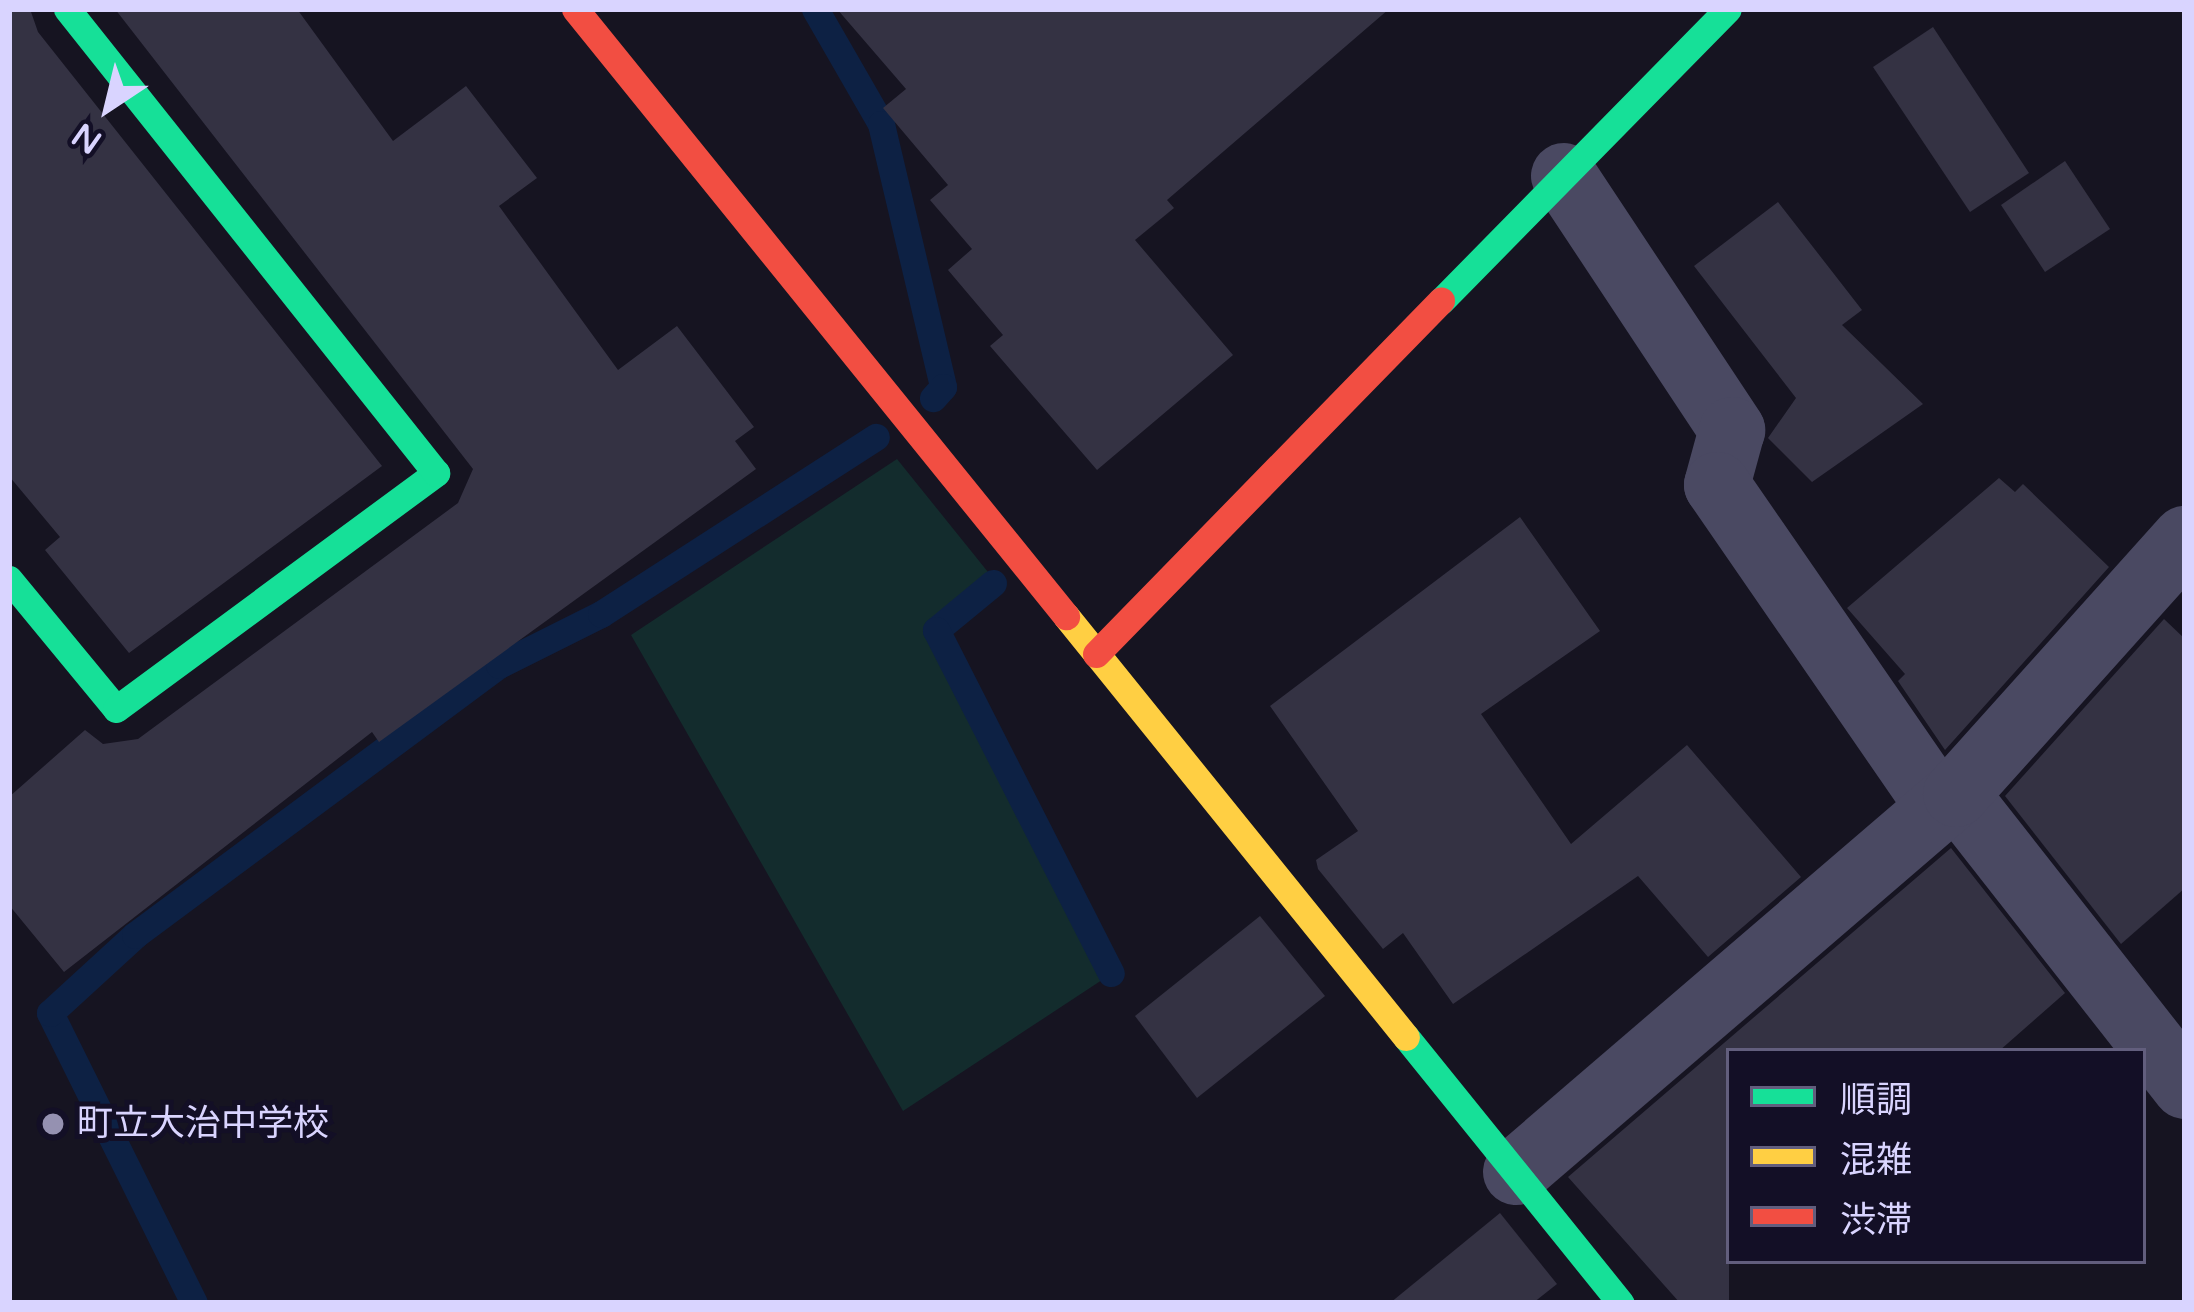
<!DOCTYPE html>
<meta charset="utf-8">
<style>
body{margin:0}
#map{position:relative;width:2194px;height:1312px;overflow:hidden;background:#161421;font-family:"Varela Round","Noto Sans JP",sans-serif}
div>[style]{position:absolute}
.green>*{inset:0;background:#132c2d}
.stream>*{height:27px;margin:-13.5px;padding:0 13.5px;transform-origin:13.5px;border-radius:13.5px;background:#0d2144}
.building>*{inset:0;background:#343243}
.street>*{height:66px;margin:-33px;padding:0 33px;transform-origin:33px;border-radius:33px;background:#4a4962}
.fast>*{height:27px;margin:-13.5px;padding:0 13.5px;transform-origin:13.5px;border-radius:13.5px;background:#16e098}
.slow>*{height:27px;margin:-13.5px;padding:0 13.5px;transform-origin:13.5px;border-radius:13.5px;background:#ffcf43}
.jam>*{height:27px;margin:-13.5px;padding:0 13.5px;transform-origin:13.5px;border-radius:13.5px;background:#f24e42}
.dots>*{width:33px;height:33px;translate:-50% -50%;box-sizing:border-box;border:6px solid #130f26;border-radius:50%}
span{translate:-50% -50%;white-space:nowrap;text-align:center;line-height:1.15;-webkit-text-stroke:10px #130f26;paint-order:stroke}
.poi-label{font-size:36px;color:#d9d4ff}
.left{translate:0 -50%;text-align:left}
.frame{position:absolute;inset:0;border:12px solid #d9d4ff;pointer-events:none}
.legend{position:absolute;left:1726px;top:1048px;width:420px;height:216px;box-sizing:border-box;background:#130f26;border:3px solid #625e7d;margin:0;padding:15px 21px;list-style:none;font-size:36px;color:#d9d4ff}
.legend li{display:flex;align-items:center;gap:24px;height:60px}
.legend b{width:60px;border:3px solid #625e7d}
.north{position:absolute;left:48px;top:48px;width:120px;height:120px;-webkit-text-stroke:9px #130f26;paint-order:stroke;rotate:215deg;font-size:33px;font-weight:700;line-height:48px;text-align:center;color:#d9d4ff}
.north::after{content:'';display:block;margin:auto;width:42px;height:54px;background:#d9d4ff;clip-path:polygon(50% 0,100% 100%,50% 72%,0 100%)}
</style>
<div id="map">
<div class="green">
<i style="clip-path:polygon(897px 459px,992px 577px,928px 631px,1105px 978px,903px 1111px,631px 635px)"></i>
</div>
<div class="stream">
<i style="left:815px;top:9px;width:133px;rotate:60.1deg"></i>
<i style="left:881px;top:124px;width:270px;rotate:76.7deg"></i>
<i style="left:943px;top:387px;width:15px;rotate:132deg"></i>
<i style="left:993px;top:583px;width:74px;rotate:140.5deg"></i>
<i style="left:936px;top:630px;width:385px;rotate:63deg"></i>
<i style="left:194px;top:1303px;width:324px;rotate:-116.4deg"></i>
<i style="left:50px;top:1013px;width:115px;rotate:-42.5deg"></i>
<i style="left:135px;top:935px;width:453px;rotate:-36.6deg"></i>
<i style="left:499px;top:665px;width:114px;rotate:-26.6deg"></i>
<i style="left:601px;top:614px;width:327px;rotate:-32.8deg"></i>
</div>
<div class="building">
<i style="clip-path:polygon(9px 9px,30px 9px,38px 32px,382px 466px,129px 653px,45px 550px,60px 537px,9px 476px)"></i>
<i style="clip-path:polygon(115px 9px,297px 9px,393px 141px,466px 86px,537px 178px,499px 206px,618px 370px,677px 326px,754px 427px,735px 441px,756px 469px,379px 742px,372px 732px,64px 972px,9px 905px,9px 797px,85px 730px,103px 744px,138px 739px,458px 503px,473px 469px)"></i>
<i style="clip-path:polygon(837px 9px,1389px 9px,1167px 200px,1174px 208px,1135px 240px,1233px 355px,1097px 470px,990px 346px,1003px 335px,948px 270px,972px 249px,930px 200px,948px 185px,883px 108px,906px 89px)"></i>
<i style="clip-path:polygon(1933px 27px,2029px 173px,1970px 212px,1873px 67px)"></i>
<i style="clip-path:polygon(2065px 161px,2110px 229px,2045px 272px,2001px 205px)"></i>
<i style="clip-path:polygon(1778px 202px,1862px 310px,1842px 325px,1923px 404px,1812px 482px,1768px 438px,1796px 398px,1694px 266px)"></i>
<i style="clip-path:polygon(1999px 478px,2015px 492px,2023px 484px,2109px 567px,1945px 750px,1898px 681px,1905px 674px,1847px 608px)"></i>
<i style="clip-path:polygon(1520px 517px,1600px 631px,1481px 714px,1571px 844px,1687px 745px,1801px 877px,1708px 957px,1638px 876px,1453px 1004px,1403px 933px,1383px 949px,1318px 869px,1316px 860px,1358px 831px,1270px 706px)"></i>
<i style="clip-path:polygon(2164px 619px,2185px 639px,2185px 888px,2121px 944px,2005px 796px)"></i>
<i style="clip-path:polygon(1951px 848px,2065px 993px,1999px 1051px,1729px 1051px,1729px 1303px,1680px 1303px,1568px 1177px)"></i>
<i style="clip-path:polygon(1260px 916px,1325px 996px,1197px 1098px,1135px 1016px)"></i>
<i style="clip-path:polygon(1500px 1213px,1557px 1284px,1533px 1303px,1390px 1303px)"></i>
</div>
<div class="street">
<i style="left:1564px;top:176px;width:305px;rotate:56.5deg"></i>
<i style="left:1732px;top:430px;width:57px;rotate:105.3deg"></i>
<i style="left:1717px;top:485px;width:393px;rotate:55.4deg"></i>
<i style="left:1956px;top:794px;width:371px;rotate:51.9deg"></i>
<i style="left:1516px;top:1172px;width:580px;rotate:-40.67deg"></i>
<i style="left:1956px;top:794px;width:343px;rotate:-48.1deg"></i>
</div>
<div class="fast">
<i style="left:1441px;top:301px;width:409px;rotate:-45.5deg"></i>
<i style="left:9px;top:579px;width:168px;rotate:50.5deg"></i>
<i style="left:116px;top:709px;width:398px;rotate:-36.4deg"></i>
<i style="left:436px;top:473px;width:593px;rotate:-128.49deg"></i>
<i style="left:1406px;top:1037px;width:342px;rotate:51.1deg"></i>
</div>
<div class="slow">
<i style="left:1066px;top:616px;width:541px;rotate:51.08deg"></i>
</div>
<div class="jam">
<i style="left:575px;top:9px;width:781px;rotate:51.03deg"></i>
<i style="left:1096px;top:654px;width:494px;rotate:-45.7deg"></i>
</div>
<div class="dots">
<i style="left:53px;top:1124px;background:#9591b1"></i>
</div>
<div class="poi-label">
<span class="left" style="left:77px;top:1124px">町立大治中学校</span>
</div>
<div class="frame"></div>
<ul class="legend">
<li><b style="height:15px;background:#16e098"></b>順調</li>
<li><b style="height:15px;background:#ffcf43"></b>混雑</li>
<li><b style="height:15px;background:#f24e42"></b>渋滞</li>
</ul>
<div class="north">N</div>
</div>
